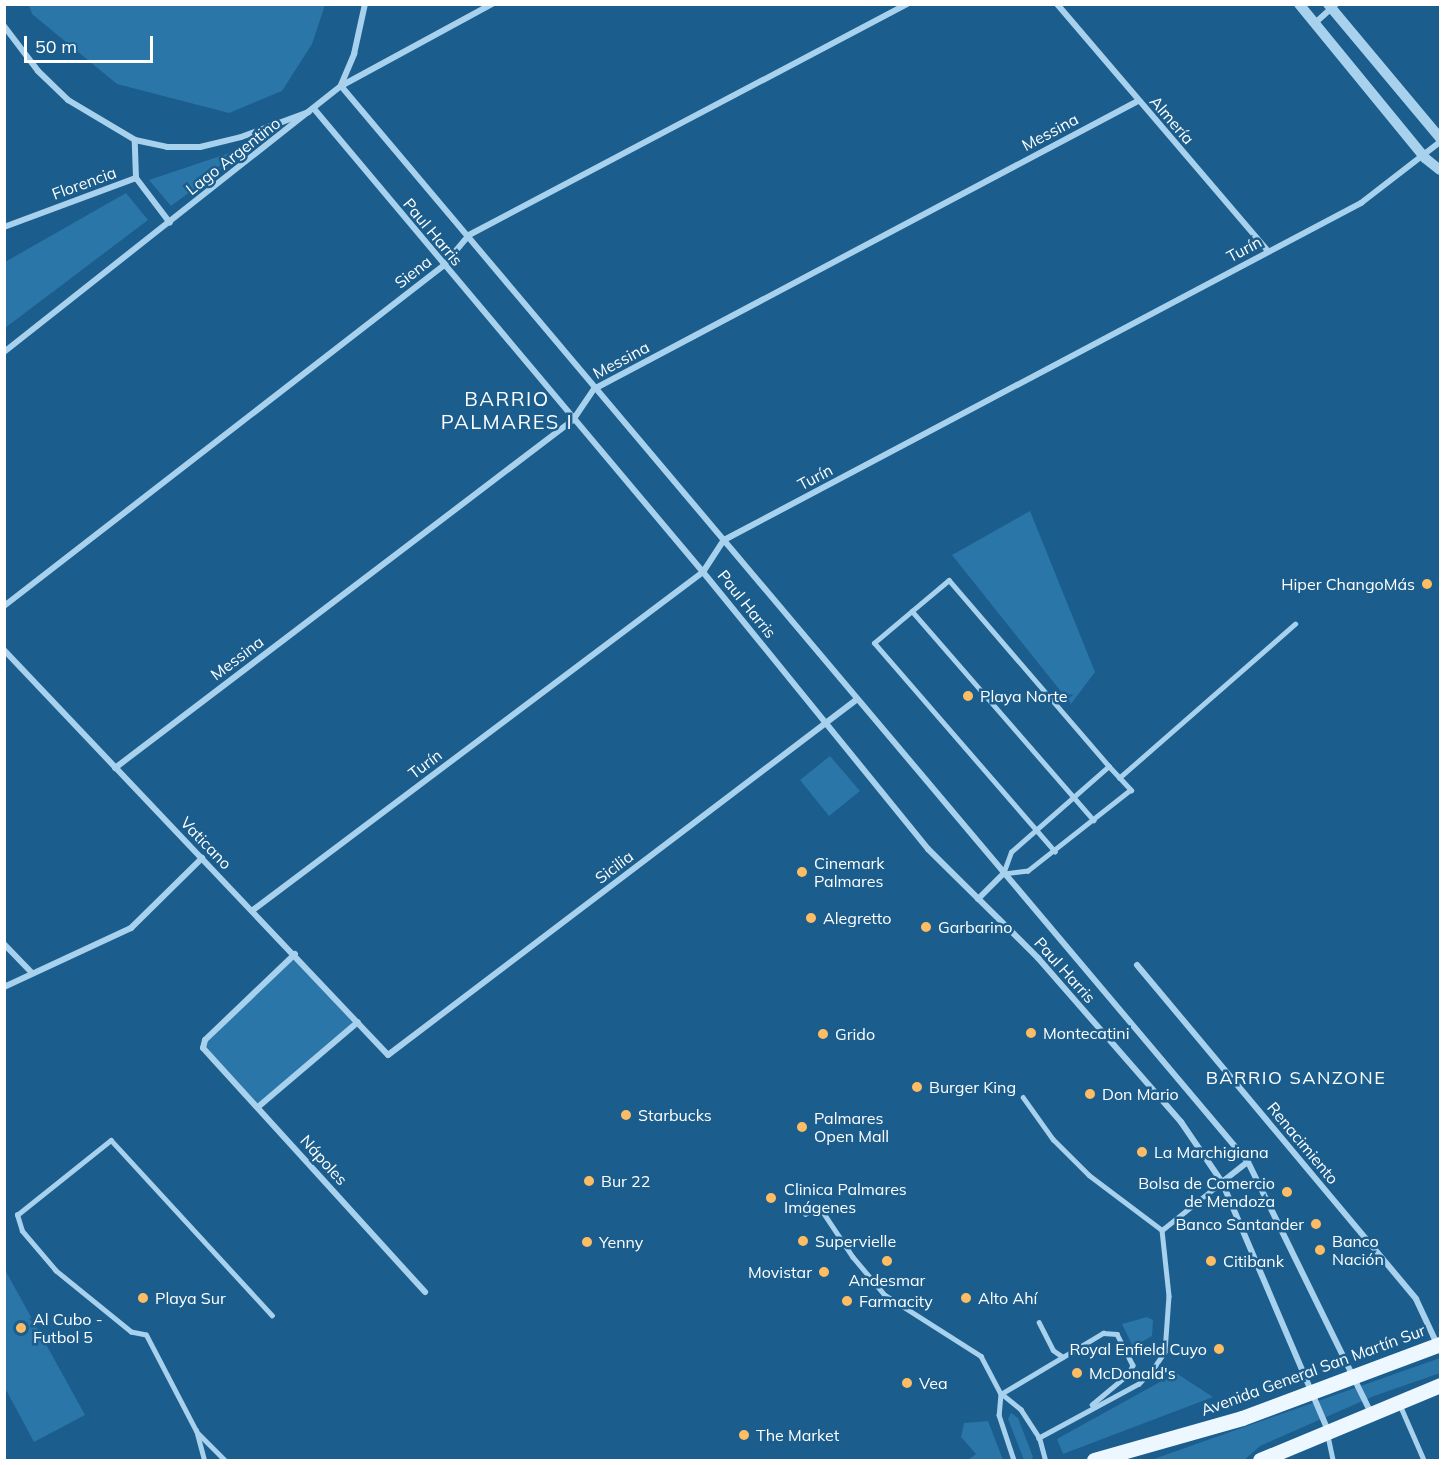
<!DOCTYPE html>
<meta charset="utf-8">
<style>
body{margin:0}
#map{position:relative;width:1445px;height:1465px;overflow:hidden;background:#1b5d8c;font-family:Mulish,sans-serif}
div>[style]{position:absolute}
.green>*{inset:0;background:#2b76a8}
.service>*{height:4.5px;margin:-2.25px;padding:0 2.25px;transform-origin:2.25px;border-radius:2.25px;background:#a7d1ed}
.minor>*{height:6px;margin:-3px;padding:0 3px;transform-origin:3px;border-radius:3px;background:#a7d1ed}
.tertiary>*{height:10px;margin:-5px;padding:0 5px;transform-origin:5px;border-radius:5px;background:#a7d1ed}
.primary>*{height:15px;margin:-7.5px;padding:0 7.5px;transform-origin:7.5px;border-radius:7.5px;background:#edf7ff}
.dots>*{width:16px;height:16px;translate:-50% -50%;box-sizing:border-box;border:3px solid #1b5d8c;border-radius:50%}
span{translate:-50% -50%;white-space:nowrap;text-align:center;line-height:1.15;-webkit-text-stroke:5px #1b5d8c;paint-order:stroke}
.street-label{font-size:16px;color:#fff}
.poi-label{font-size:16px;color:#fff}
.right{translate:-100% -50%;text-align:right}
.left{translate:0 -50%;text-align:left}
.neighbourhood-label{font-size:18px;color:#fff;letter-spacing:1.5px}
.quarter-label{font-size:20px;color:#fff;letter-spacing:1.5px}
.frame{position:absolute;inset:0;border:6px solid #fff;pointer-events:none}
.scale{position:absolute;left:24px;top:36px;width:129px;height:27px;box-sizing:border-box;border:3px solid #fff;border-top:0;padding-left:8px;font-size:18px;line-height:21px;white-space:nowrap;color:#fff;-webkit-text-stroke:4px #1b5d8c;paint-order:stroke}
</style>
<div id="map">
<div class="green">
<i style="clip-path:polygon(29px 5px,29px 4px,325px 5px,312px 44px,282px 91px,229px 113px,117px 84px,32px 14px)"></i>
<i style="clip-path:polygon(253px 145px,171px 206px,149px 180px)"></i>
<i style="clip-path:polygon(126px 193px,148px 220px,5px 328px,5px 262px)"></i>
<i style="clip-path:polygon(1030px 511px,1095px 672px,1071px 704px,952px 555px)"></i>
<i style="clip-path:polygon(830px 756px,860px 791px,829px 816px,800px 780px)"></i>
<i style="clip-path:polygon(295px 954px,358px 1022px,258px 1107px,203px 1048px,205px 1040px)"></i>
<i style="clip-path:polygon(4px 1268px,85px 1415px,34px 1442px,5px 1388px)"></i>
<i style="clip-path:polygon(1147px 1317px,1153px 1320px,1152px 1336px,1133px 1347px,1122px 1324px)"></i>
<i style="clip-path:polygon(1440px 1358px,1440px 1373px,1374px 1396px,1260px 1446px,1244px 1460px,1151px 1460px)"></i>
<i style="clip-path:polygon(1176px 1373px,1213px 1397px,1063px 1454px,1057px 1439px)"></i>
<i style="clip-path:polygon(1011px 1413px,1018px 1418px,1033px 1457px,1031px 1460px,1024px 1460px,1008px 1419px)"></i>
<i style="clip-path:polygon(988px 1421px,1003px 1460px,968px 1460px,976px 1454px,961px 1437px,964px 1423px)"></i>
</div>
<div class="service">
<i style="left:912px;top:611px;width:48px;rotate:-40deg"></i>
<i style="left:949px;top:580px;width:245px;rotate:49.3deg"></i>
<i style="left:1109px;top:766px;width:33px;rotate:47deg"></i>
<i style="left:1131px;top:790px;width:131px;rotate:141.8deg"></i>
<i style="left:1028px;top:871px;width:25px;rotate:173deg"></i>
<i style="left:1003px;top:874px;width:23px;rotate:-70deg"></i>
<i style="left:1011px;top:852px;width:130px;rotate:-41.3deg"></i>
<i style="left:1119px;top:778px;width:234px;rotate:-41.2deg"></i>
<i style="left:1055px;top:852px;width:276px;rotate:-130.9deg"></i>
<i style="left:874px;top:643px;width:50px;rotate:-40.1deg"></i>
<i style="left:912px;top:611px;width:277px;rotate:49deg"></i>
<i style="left:1023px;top:1097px;width:52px;rotate:54.5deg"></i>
<i style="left:1053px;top:1139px;width:51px;rotate:45deg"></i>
<i style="left:1089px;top:1175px;width:91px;rotate:37deg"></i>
<i style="left:1162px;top:1230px;width:66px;rotate:83.9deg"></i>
<i style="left:1169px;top:1296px;width:56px;rotate:94.1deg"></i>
<i style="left:1165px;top:1352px;width:18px;rotate:124deg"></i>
<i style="left:1155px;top:1367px;width:23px;rotate:133deg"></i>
<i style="left:1139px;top:1384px;width:114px;rotate:151.6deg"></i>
<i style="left:805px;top:1214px;width:16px;rotate:-30deg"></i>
<i style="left:819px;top:1206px;width:61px;rotate:56.3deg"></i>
<i style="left:853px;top:1257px;width:50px;rotate:49.9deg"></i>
<i style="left:885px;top:1295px;width:114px;rotate:32.4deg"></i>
<i style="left:981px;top:1356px;width:43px;rotate:62.2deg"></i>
<i style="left:1001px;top:1394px;width:21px;rotate:95deg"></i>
<i style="left:999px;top:1415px;width:47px;rotate:71.6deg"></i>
<i style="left:1162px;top:1230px;width:77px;rotate:-38.7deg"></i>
<i style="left:1039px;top:1322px;width:31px;rotate:63deg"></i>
<i style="left:1053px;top:1350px;width:12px;rotate:35deg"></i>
<i style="left:1400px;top:1405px;width:60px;rotate:66.4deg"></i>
<i style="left:198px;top:1433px;width:38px;rotate:45deg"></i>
<i style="left:1328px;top:1436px;width:25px;rotate:78deg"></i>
<i style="left:204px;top:1460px;width:30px;rotate:-105deg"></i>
<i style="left:196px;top:1431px;width:108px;rotate:-117.5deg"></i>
<i style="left:146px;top:1335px;width:15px;rotate:-169deg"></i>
<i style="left:131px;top:1332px;width:97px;rotate:-140.9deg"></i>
<i style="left:56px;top:1271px;width:52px;rotate:-130.4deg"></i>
<i style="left:22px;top:1231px;width:17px;rotate:-107deg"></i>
<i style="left:17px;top:1215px;width:120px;rotate:-38.6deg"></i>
<i style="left:111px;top:1140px;width:238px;rotate:47.4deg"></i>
<i style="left:1045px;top:1460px;width:23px;rotate:-105deg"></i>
<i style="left:1039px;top:1438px;width:33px;rotate:-123deg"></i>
<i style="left:1021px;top:1410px;width:26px;rotate:-141deg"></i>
<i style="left:1001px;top:1394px;width:119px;rotate:-30.9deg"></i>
<i style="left:1103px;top:1333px;width:14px;rotate:4deg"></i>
<i style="left:1117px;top:1334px;width:35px;rotate:63deg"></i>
<i style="left:1133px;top:1365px;width:10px;rotate:114deg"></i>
<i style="left:1129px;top:1374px;width:48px;rotate:140deg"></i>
</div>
<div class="minor">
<i style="left:1057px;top:4px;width:325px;rotate:49.5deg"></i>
<i style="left:1315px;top:23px;width:28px;rotate:-42deg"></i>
<i style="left:4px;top:26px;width:56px;rotate:52.9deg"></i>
<i style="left:38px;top:71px;width:42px;rotate:44deg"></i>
<i style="left:68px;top:100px;width:78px;rotate:30.8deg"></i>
<i style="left:135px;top:140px;width:33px;rotate:12deg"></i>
<i style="left:167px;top:147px;width:33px"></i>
<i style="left:200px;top:147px;width:42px;rotate:-13.7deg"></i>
<i style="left:241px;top:137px;width:72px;rotate:-20.2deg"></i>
<i style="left:341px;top:85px;width:34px;rotate:-67deg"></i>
<i style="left:354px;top:54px;width:51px;rotate:-77.6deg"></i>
<i style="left:341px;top:86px;width:1407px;rotate:49.87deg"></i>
<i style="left:1248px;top:1162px;width:277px;rotate:63.9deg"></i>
<i style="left:315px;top:110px;width:603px;rotate:49.98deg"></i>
<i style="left:703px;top:572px;width:357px;rotate:50.9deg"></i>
<i style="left:928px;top:849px;width:155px;rotate:44.7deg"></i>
<i style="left:1038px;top:958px;width:218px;rotate:48.9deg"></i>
<i style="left:1181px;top:1122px;width:73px;rotate:55.7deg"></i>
<i style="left:1222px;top:1182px;width:270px;rotate:66.9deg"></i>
<i style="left:136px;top:178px;width:56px;rotate:52.9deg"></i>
<i style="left:4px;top:227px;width:141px;rotate:-20.4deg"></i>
<i style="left:136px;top:178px;width:38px;rotate:-92deg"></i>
<i style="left:4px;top:352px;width:429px;rotate:-38.3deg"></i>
<i style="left:341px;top:86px;width:172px;rotate:-28.5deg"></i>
<i style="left:4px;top:606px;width:555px;rotate:-37.76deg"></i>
<i style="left:443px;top:266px;width:40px;rotate:-50deg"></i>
<i style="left:469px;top:235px;width:495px;rotate:-27.8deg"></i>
<i style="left:4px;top:650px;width:558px;rotate:46.52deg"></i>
<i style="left:388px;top:1055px;width:587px;rotate:-37.18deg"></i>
<i style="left:115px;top:768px;width:575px;rotate:-37.23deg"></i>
<i style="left:573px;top:420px;width:37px;rotate:-56deg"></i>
<i style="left:594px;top:389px;width:616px;rotate:-27.9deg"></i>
<i style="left:978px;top:899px;width:35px;rotate:-45deg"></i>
<i style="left:253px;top:910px;width:563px;rotate:-36.91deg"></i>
<i style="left:703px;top:572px;width:38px;rotate:-57deg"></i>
<i style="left:724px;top:540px;width:721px;rotate:-27.88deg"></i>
<i style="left:1361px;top:203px;width:100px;rotate:-37.7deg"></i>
<i style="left:4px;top:944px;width:40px;rotate:46deg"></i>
<i style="left:295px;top:954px;width:124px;rotate:136.3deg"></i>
<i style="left:205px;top:1040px;width:8px;rotate:104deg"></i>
<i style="left:203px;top:1048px;width:330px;rotate:47.7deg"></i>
<i style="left:1137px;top:965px;width:435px;rotate:50.1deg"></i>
<i style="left:1416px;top:1299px;width:50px;rotate:65deg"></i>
<i style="left:4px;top:987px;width:140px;rotate:-24.9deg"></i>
<i style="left:131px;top:928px;width:100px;rotate:-44.6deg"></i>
<i style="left:258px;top:1107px;width:131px;rotate:-40.4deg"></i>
<i style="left:1222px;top:1182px;width:33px;rotate:-38deg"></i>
</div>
<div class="tertiary">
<i style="left:1299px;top:4px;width:199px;rotate:50.7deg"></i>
<i style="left:1425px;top:158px;width:19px;rotate:39deg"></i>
<i style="left:1328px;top:4px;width:175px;rotate:50.1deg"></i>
</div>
<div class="primary">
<i style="left:1094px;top:1460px;width:154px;rotate:-15.8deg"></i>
<i style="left:1242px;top:1418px;width:211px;rotate:-20.5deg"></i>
<i style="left:1260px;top:1460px;width:195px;rotate:-22.6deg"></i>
</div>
<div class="dots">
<i style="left:1427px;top:584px;background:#febc64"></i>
<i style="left:968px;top:696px;background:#febc64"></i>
<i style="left:802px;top:872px;background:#febc64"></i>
<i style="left:811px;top:918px;background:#febc64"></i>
<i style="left:926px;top:927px;background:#febc64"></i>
<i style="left:1031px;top:1033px;background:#febc64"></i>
<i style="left:823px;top:1034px;background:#febc64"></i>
<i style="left:917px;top:1087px;background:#febc64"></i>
<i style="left:1090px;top:1094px;background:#febc64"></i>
<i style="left:626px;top:1115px;background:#febc64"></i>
<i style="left:802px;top:1127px;background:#febc64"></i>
<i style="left:1142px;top:1152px;background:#febc64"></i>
<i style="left:589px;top:1181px;background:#febc64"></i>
<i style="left:1287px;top:1192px;background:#febc64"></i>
<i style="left:771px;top:1198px;background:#febc64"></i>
<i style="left:1316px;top:1224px;background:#febc64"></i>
<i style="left:803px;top:1241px;background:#febc64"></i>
<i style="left:587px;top:1242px;background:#febc64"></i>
<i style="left:1320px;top:1250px;background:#febc64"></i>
<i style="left:887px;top:1261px;background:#febc64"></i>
<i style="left:1211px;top:1261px;background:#febc64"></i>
<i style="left:824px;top:1272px;background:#febc64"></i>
<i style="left:143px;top:1298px;background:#febc64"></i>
<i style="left:966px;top:1298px;background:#febc64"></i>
<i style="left:847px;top:1301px;background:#febc64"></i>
<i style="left:21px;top:1328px;background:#febc64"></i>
<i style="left:1219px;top:1349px;background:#febc64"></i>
<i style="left:1077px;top:1373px;background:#febc64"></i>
<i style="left:907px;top:1383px;background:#febc64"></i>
<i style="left:744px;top:1435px;background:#febc64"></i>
</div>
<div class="street-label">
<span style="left:1172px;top:120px;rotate:49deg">Almería</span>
<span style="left:1050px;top:132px;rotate:-28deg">Messina</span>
<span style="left:233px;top:156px;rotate:-38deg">Lago Argentino</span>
<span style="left:84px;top:183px;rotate:-20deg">Florencia</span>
<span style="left:433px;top:232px;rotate:50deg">Paul Harris</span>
<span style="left:1244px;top:249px;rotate:-28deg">Turín</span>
<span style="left:413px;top:272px;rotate:-38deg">Siena</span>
<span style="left:621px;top:360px;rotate:-28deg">Messina</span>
<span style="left:815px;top:477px;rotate:-28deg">Turín</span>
<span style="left:747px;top:604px;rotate:51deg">Paul Harris</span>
<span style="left:237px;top:658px;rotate:-37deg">Messina</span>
<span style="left:425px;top:764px;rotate:-37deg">Turín</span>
<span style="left:206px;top:843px;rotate:46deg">Vaticano</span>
<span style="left:614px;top:867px;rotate:-37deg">Sicilia</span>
<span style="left:1065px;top:970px;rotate:48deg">Paul Harris</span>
<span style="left:1303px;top:1143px;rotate:50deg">Renacimiento</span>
<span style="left:324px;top:1160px;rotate:48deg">Nápoles</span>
<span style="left:1313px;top:1370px;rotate:-20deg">Avenida General San Martín Sur</span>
</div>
<div class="poi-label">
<span class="right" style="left:1415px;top:584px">Hiper ChangoMás</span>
<span class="left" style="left:980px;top:696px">Playa Norte</span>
<span class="left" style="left:814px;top:872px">Cinemark<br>Palmares</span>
<span class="left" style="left:823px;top:918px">Alegretto</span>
<span class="left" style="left:938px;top:927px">Garbarino</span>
<span class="left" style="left:1043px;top:1033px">Montecatini</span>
<span class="left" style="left:835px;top:1034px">Grido</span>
<span class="left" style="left:929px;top:1087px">Burger King</span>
<span class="left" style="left:1102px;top:1094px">Don Mario</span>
<span class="left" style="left:638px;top:1115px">Starbucks</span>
<span class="left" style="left:814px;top:1127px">Palmares<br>Open Mall</span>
<span class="left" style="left:1154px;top:1152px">La Marchigiana</span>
<span class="left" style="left:601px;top:1181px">Bur 22</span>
<span class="right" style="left:1275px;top:1192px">Bolsa de Comercio<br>de Mendoza</span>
<span class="left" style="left:784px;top:1198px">Clinica Palmares<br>Imágenes</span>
<span class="right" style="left:1304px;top:1224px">Banco Santander</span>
<span class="left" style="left:815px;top:1241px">Supervielle</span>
<span class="left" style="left:1332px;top:1250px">Banco<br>Nación</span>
<span class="left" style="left:599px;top:1242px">Yenny</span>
<span class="left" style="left:1223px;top:1261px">Citibank</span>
<span class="right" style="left:812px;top:1272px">Movistar</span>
<span style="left:887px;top:1280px">Andesmar</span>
<span class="left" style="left:155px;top:1298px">Playa Sur</span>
<span class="left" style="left:978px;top:1298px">Alto Ahí</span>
<span class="left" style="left:859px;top:1301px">Farmacity</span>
<span class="left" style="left:33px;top:1328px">Al Cubo -<br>Futbol 5</span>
<span class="right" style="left:1207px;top:1349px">Royal Enfield Cuyo</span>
<span class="left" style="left:1089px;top:1373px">McDonald's</span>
<span class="left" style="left:919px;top:1383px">Vea</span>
<span class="left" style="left:756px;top:1435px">The Market</span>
</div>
<div class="neighbourhood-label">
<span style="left:1296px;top:1078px">BARRIO SANZONE</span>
</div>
<div class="quarter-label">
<span style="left:507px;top:410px">BARRIO<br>PALMARES I</span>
</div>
<div class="frame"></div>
<div class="scale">50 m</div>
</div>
